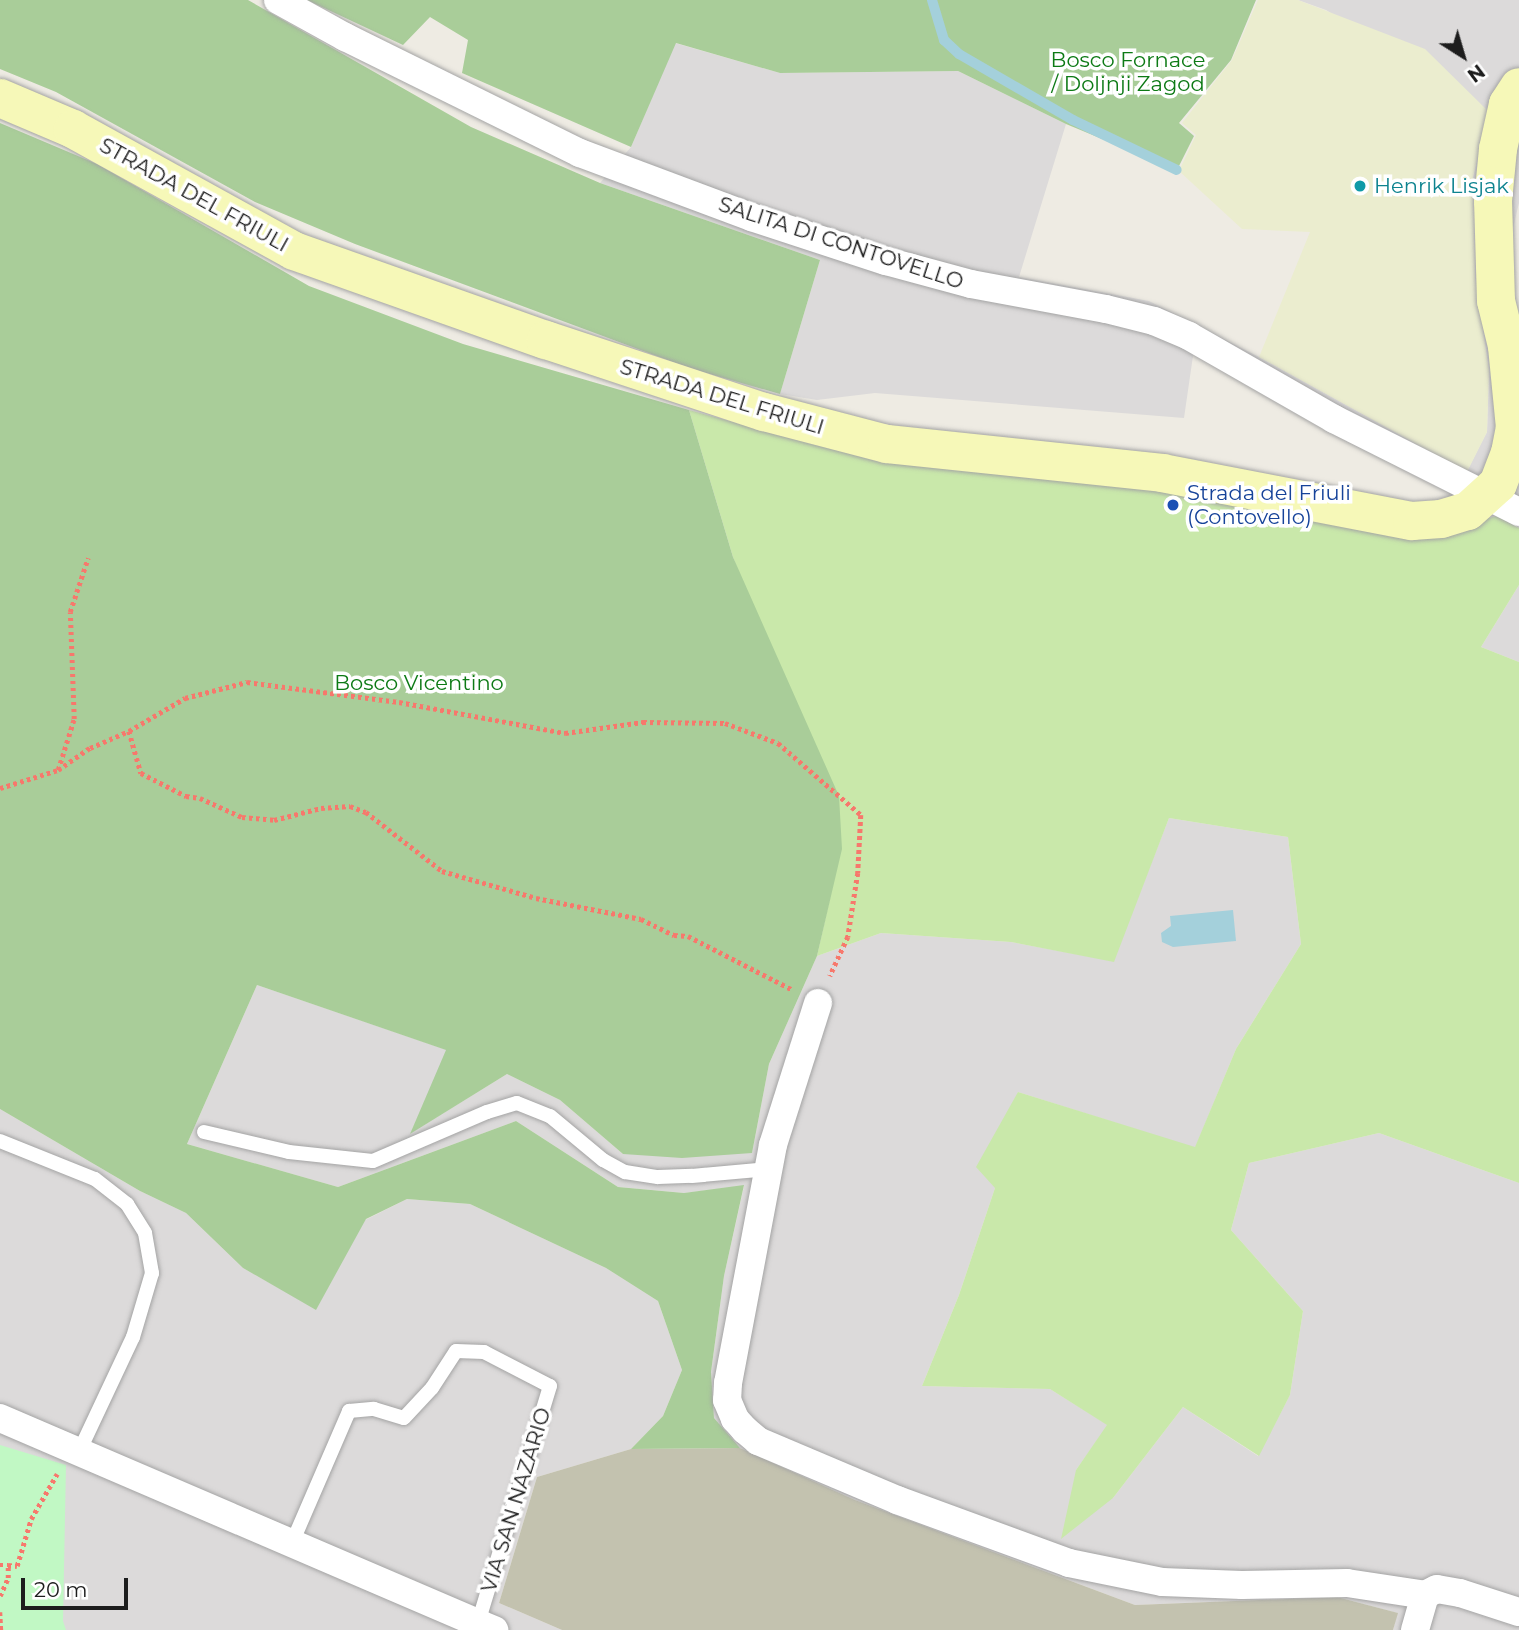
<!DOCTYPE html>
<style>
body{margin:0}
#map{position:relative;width:1519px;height:1630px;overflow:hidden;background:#eeebe3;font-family:Montserrat,sans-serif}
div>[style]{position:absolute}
.residential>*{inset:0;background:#dcdada}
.construction>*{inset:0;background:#c3c2af}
.farmland>*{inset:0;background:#ebedcf}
.grass>*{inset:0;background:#c9e8aa}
.forest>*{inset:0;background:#a9cd99}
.park>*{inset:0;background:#c1f8c4}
.water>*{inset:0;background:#a4d0db}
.stream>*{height:10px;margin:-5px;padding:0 5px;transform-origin:5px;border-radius:5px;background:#a4d0db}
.path>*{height:4.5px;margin-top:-2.25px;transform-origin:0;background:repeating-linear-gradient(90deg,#f7786c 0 3.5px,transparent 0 7px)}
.roads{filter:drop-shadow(0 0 2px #a4a4a4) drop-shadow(0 0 2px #a4a4a4)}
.service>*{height:14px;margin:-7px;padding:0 7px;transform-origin:7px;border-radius:7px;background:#fff}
.minor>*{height:28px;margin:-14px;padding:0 14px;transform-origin:14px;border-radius:14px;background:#fff}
.secondary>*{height:38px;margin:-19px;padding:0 19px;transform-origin:19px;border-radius:19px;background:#f6f8b8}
.dots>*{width:19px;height:19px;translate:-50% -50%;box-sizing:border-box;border:4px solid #fff;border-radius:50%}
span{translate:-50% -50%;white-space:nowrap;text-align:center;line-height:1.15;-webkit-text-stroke:7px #fff;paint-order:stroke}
.park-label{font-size:21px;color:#0d7a15}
.culture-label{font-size:21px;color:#0d838f}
.left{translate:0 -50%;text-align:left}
.street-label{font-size:21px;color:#1d1d1d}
.transit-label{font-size:21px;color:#164399}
.north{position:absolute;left:1428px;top:21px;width:70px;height:70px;-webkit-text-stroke:5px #fff;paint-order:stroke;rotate:143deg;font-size:19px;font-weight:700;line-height:28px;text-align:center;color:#1d1d1d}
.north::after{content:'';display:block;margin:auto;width:24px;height:32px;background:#1d1d1d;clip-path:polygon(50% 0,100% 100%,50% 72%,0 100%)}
.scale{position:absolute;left:21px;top:1578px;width:107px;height:32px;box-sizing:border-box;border:4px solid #1d1d1d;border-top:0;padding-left:9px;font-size:21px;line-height:24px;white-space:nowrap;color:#1d1d1d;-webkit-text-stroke:5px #fff;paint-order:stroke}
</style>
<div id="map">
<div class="residential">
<i style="clip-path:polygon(1298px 0,1519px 0,1519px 203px,1513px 228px,1507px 480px,1519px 486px,1519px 528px,1194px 349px,1184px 418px,875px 393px,817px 400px,780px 394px,820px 260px,600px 183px,631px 147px,675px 43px,780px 73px,958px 71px,1066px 124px,1019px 277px,1149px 301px,1259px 357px,1467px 471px,1487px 432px,1489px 371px,1475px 279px,1473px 177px,1488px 111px,1326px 10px)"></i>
<i style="clip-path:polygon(1519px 585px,1519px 662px,1481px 647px)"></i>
<i style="clip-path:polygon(1169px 818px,1288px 837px,1301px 944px,1236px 1049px,1195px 1148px,1018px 1092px,995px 1188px,959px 1295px,922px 1386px,1050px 1389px,1108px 1425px,1076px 1470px,1113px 1498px,1183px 1407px,1258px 1456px,1290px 1395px,1303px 1311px,1231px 1230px,1249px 1163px,1379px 1133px,1519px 1183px,1519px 1630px,1393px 1630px,1397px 1613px,1337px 1597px,1135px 1605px,855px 1500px,740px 1448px,714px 1418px,711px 1372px,724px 1276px,744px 1186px,684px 1193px,618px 1187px,516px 1121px,338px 1187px,187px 1144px,257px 985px,447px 1050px,411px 1133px,507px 1074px,560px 1100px,623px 1154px,752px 1153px,769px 1064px,817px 956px,881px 933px,1011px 942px,1113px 961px)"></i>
<i style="clip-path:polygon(0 1109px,140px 1191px,186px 1213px,243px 1268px,316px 1309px,365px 1220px,407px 1199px,470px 1204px,606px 1268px,658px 1301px,682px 1370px,663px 1416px,631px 1449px,537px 1477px,499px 1603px,562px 1630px,0 1630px)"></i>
</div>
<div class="construction">
<i style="clip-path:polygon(740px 1448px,855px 1500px,1135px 1605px,1337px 1597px,1398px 1613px,1393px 1630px,562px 1630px,499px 1603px,537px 1477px,631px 1449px)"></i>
</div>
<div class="farmland">
<i style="clip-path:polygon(1258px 0,1298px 0,1425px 49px,1488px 111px,1473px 177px,1475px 279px,1489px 371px,1487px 432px,1467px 472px,1259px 357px,1310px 232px,1242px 229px,1179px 171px,1196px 135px,1182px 123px,1232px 60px)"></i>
</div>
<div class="grass">
<i style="clip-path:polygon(689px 410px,755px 428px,1135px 485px,1420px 534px,1497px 516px,1519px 528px,1519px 585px,1481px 647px,1519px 662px,1519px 1183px,1379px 1133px,1249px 1163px,1231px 1230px,1303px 1311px,1290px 1395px,1259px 1456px,1183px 1407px,1113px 1498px,1061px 1539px,1076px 1470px,1107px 1425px,1050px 1389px,922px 1386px,959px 1295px,995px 1188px,976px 1167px,1018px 1092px,1195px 1147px,1236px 1049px,1301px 944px,1288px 837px,1169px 818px,1114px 962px,1011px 942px,881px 933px,817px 956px,841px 849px,733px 557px)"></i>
</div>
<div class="forest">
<i style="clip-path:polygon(0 0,248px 0,471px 127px,600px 183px,820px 260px,780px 394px,689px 368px,355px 244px,255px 202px,56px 92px,0 69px)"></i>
<i style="clip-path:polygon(307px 0,1256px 0,1231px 60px,1179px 123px,1194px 136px,1177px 170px,1066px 124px,958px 71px,780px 73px,676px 43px,631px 147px,462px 73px,468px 40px,430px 17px,403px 45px)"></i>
<i style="clip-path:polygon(0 123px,97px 164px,309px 286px,463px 344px,689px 410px,733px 557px,839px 796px,842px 849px,817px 956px,769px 1064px,752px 1153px,682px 1158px,623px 1154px,560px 1100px,507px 1074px,410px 1134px,446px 1050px,257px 985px,187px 1144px,338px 1187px,516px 1121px,618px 1187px,684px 1193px,744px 1185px,724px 1276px,711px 1372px,714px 1418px,740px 1448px,631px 1449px,663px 1416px,682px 1370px,658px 1301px,606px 1268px,470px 1204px,407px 1199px,366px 1219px,316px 1310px,243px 1268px,186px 1213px,140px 1191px,0 1109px)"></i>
</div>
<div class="park">
<i style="clip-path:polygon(0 1445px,66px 1465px,63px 1621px,66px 1630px,0 1630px)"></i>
</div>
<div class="water">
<i style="clip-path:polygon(1233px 910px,1236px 941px,1173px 947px,1162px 942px,1161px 933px,1171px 926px,1170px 916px)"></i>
</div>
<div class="stream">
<i style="left:932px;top:0;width:42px;rotate:73.3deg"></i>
<i style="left:944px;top:40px;width:21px;rotate:43deg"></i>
<i style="left:959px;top:54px;width:132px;rotate:30.1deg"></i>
<i style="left:1073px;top:120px;width:115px;rotate:25.7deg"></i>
</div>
<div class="path">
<i style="left:129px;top:731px;width:44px;rotate:74.1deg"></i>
<i style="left:141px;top:773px;width:51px;rotate:27.1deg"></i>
<i style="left:186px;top:796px;width:14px;rotate:8deg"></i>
<i style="left:200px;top:798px;width:46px;rotate:24.3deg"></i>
<i style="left:242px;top:817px;width:32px;rotate:5deg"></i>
<i style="left:274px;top:820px;width:49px;rotate:-14.3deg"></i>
<i style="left:321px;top:808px;width:29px;rotate:-4deg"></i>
<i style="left:350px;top:806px;width:17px;rotate:21deg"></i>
<i style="left:366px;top:812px;width:96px;rotate:37.8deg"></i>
<i style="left:442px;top:871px;width:98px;rotate:16deg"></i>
<i style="left:536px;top:898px;width:107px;rotate:11.3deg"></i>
<i style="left:641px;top:919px;width:37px;rotate:26deg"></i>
<i style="left:674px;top:935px;width:14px;rotate:4deg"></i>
<i style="left:688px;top:936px;width:116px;rotate:27.2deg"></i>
<i style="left:58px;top:770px;width:53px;rotate:-72.6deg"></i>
<i style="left:74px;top:719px;width:107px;rotate:-92.1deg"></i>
<i style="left:70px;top:612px;width:57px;rotate:-71.6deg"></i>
<i style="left:0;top:788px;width:61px;rotate:-17.2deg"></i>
<i style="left:58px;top:770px;width:39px;rotate:-35deg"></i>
<i style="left:90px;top:748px;width:43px;rotate:-23.6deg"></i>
<i style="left:129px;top:731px;width:65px;rotate:-30.5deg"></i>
<i style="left:185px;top:698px;width:64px;rotate:-14.5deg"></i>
<i style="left:247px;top:682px;width:153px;rotate:7.5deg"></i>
<i style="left:399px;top:702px;width:169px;rotate:10.6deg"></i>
<i style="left:565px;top:733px;width:79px;rotate:-8deg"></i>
<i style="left:643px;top:722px;width:82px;rotate:0.7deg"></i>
<i style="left:725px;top:723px;width:57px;rotate:20.7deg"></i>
<i style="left:778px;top:743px;width:110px;rotate:40.9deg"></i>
<i style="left:861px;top:815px;width:58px;rotate:93deg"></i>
<i style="left:858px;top:873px;width:65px;rotate:98.9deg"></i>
<i style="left:848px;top:937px;width:43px;rotate:114.8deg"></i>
<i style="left:0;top:1565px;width:8px"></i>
<i style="left:0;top:1596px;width:20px;rotate:-66deg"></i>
<i style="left:8px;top:1578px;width:13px;rotate:-90deg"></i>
<i style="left:8px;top:1565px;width:9px;rotate:6deg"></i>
<i style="left:17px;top:1566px;width:49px;rotate:-73.4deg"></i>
<i style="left:31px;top:1519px;width:52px;rotate:-60deg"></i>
<i style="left:0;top:1612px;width:18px;rotate:87deg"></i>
</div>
<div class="roads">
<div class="service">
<i style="left:204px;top:1132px;width:87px;rotate:13.2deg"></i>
<i style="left:289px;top:1152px;width:84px;rotate:6.1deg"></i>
<i style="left:373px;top:1161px;width:124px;rotate:-23.3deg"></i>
<i style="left:487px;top:1112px;width:31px;rotate:-17deg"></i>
<i style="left:517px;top:1103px;width:35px;rotate:22deg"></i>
<i style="left:550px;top:1116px;width:69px;rotate:39.7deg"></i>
<i style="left:603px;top:1160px;width:25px;rotate:29deg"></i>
<i style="left:625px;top:1172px;width:33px;rotate:9deg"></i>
<i style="left:658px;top:1177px;width:34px;rotate:-2deg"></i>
<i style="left:692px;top:1176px;width:77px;rotate:-5.2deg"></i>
<i style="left:0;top:1141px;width:102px;rotate:21.8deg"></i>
<i style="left:95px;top:1179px;width:41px;rotate:38deg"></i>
<i style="left:127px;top:1204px;width:34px;rotate:58deg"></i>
<i style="left:145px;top:1233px;width:41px;rotate:80.1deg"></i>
<i style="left:152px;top:1273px;width:67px;rotate:106.5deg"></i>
<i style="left:133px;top:1337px;width:127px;rotate:115.2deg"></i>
<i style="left:292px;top:1543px;width:144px;rotate:-66.6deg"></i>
<i style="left:349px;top:1411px;width:25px;rotate:-5deg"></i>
<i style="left:374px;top:1409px;width:31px;rotate:17deg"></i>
<i style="left:404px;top:1418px;width:41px;rotate:-47deg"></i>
<i style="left:432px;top:1388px;width:44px;rotate:-57deg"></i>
<i style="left:456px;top:1351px;width:28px;rotate:2deg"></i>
<i style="left:484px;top:1352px;width:74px;rotate:27.3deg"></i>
<i style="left:550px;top:1386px;width:248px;rotate:106.9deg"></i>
</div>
<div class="minor">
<i style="left:278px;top:0;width:77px;rotate:28.9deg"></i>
<i style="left:345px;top:37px;width:262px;rotate:26.3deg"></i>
<i style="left:580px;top:153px;width:183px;rotate:20.5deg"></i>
<i style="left:751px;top:217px;width:142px;rotate:18.1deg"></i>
<i style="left:886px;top:261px;width:88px;rotate:15.1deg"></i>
<i style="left:971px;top:284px;width:137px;rotate:10.5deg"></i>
<i style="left:1106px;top:309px;width:49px;rotate:14deg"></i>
<i style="left:1154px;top:321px;width:38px;rotate:23deg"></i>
<i style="left:1189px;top:336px;width:167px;rotate:29.8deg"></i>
<i style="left:1334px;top:419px;width:207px;rotate:26.7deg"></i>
<i style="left:818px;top:1003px;width:149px;rotate:107.6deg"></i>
<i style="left:773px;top:1145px;width:242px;rotate:100.7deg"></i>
<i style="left:728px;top:1383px;width:17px;rotate:93deg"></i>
<i style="left:727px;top:1400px;width:21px;rotate:67deg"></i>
<i style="left:735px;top:1419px;width:15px;rotate:48deg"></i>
<i style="left:745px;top:1430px;width:17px;rotate:40deg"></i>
<i style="left:758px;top:1441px;width:151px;rotate:23deg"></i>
<i style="left:897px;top:1500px;width:183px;rotate:20.1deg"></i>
<i style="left:1069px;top:1563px;width:95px;rotate:11.5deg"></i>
<i style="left:1162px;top:1582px;width:80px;rotate:2.1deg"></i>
<i style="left:1242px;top:1585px;width:105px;rotate:-1.1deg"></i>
<i style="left:1347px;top:1583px;width:79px;rotate:8.7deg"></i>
<i style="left:1425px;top:1595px;width:13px;rotate:-27deg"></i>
<i style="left:1437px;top:1589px;width:23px;rotate:10deg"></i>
<i style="left:1460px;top:1593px;width:62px;rotate:17.9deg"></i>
<i style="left:0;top:1418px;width:538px;rotate:23.23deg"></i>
<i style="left:1415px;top:1630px;width:36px;rotate:-74deg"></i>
</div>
<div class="secondary">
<i style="left:0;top:98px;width:79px;rotate:23deg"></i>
<i style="left:73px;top:129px;width:252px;rotate:28.9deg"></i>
<i style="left:294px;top:251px;width:267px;rotate:19.5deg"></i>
<i style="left:546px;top:340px;width:230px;rotate:18.3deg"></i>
<i style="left:764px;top:412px;width:127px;rotate:14.6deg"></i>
<i style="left:887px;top:444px;width:277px;rotate:6deg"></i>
<i style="left:1162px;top:473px;width:255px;rotate:10.9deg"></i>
<i style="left:1412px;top:521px;width:29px;rotate:-4deg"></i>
<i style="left:1441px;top:519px;width:28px;rotate:-17deg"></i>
<i style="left:1468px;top:511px;width:40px;rotate:-42deg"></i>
<i style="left:1498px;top:484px;width:33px;rotate:-69deg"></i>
<i style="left:1510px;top:453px;width:25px;rotate:-79deg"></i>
<i style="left:1515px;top:428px;width:82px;rotate:-95.6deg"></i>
<i style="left:1507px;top:346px;width:46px;rotate:-103.7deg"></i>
<i style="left:1496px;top:301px;width:100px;rotate:-91.7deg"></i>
<i style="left:1493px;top:201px;width:52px;rotate:-84.5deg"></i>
<i style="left:1498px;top:149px;width:46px;rotate:-77.5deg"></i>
<i style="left:1508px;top:104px;width:20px;rotate:-57deg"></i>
</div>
</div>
<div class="dots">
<i style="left:1360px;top:186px;background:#0f9aa8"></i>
<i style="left:1173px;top:505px;background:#1a4fb4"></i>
</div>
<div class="park-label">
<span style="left:1128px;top:72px">Bosco Fornace<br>/ Doljnji Zagod</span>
<span style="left:419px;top:683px">Bosco Vicentino</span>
</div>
<div class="culture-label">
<span class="left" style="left:1374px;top:186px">Henrik Lisjak</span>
</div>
<div class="street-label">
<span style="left:194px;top:195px;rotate:29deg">STRADA DEL FRIULI</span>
<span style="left:841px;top:243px;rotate:18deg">SALITA DI CONTOVELLO</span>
<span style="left:722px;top:397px;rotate:17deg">STRADA DEL FRIULI</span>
<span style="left:516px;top:1500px;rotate:-73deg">VIA SAN NAZARIO</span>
</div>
<div class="transit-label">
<span class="left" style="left:1187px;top:505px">Strada del Friuli<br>(Contovello)</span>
</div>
<div class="north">N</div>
<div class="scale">20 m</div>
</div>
